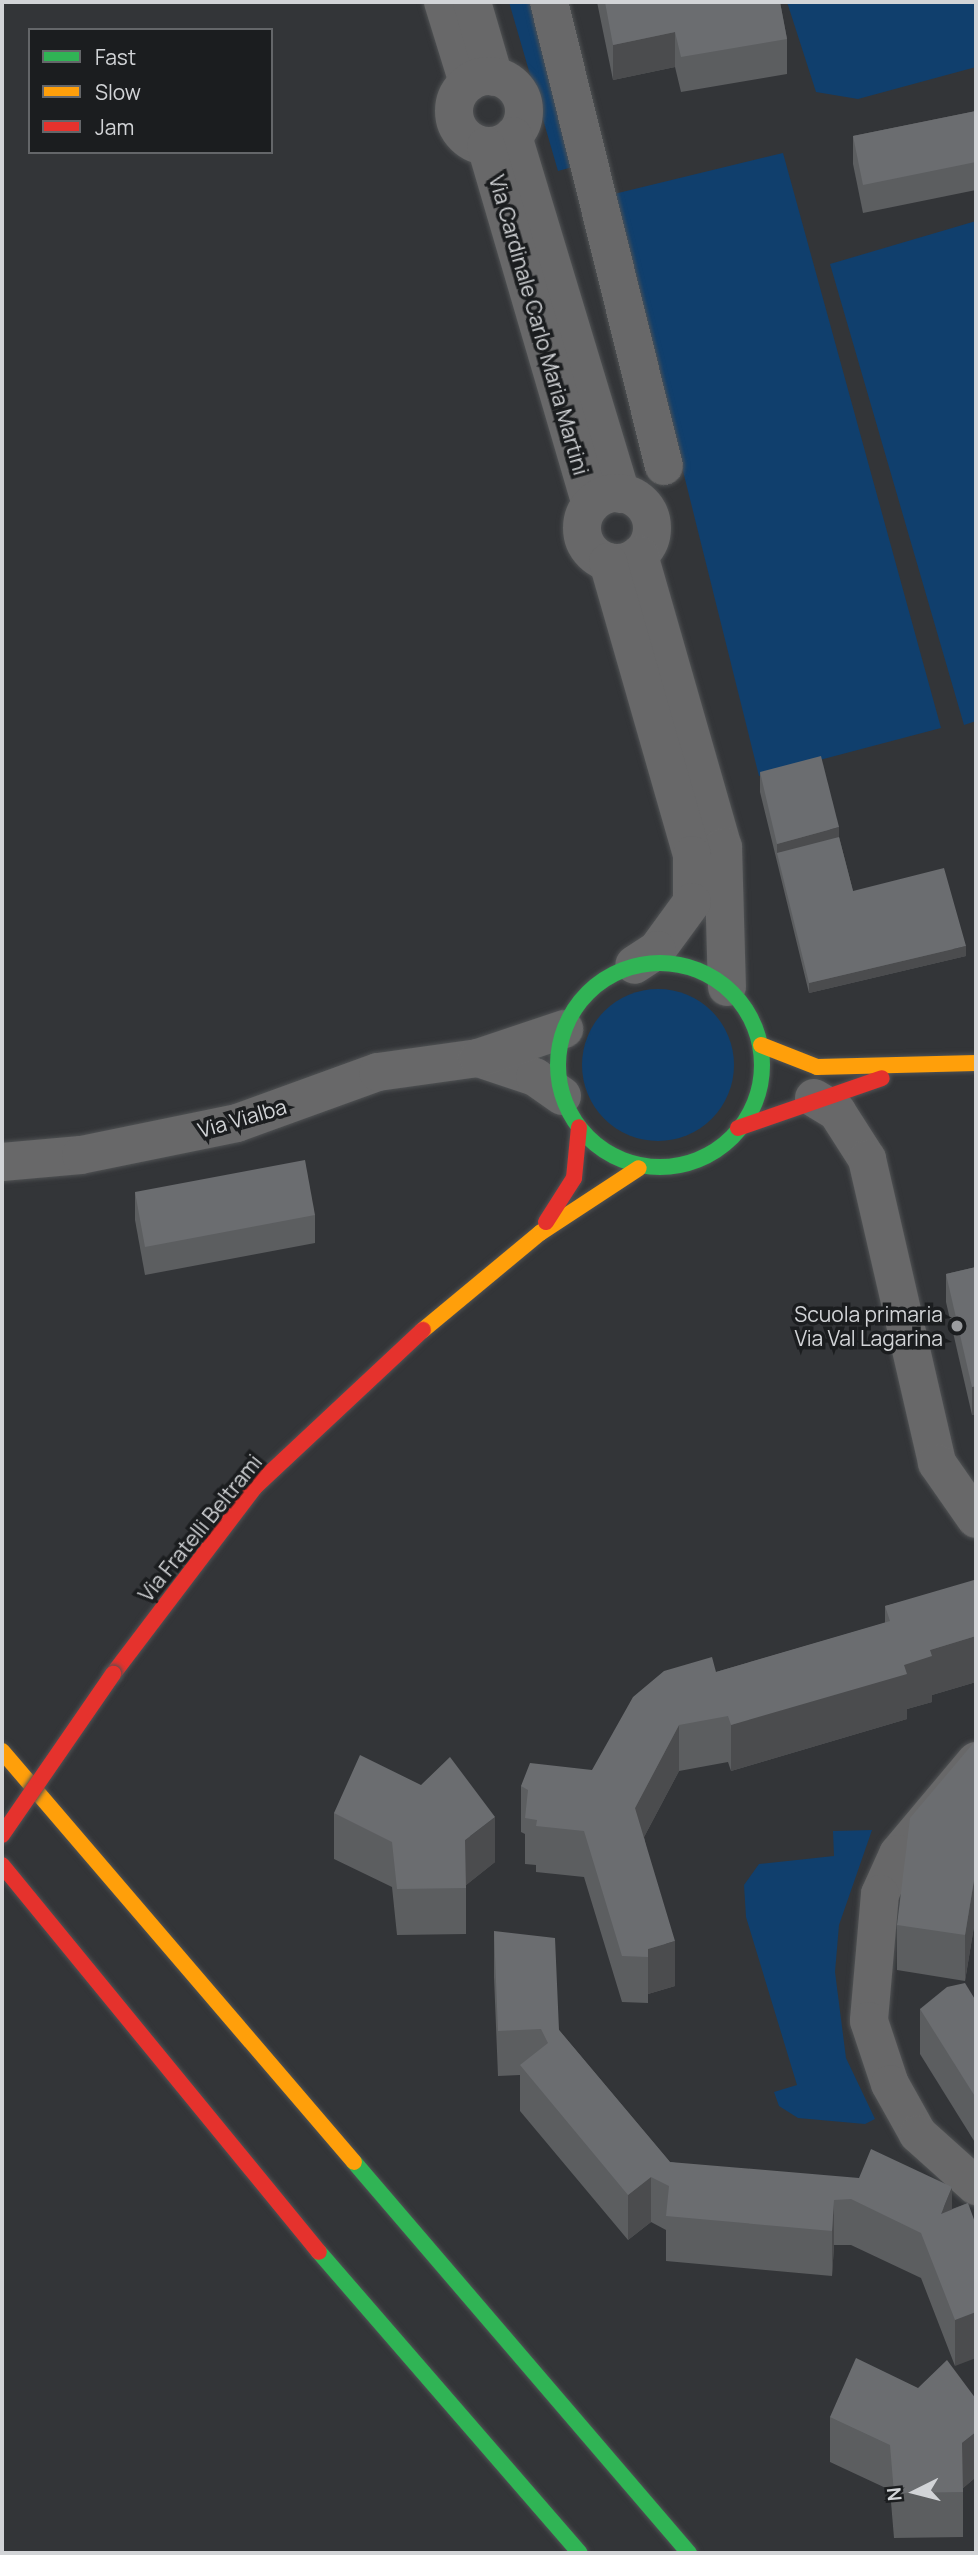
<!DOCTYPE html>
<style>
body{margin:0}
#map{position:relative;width:978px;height:2555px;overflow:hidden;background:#333538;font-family:Manrope,sans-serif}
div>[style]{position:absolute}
.green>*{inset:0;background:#103f6d}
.round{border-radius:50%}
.roads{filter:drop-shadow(0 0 2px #505254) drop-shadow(0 0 2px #505254)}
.street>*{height:38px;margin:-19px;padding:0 19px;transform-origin:19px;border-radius:19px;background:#686869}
.street>.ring{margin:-19px;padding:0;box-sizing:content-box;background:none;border:38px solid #686869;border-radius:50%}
.fast>*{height:16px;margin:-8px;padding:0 8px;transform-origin:8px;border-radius:8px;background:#30b455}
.fast>.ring{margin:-8px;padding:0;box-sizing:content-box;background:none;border:16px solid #30b455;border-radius:50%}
.slow>*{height:16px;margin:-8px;padding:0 8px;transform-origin:8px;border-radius:8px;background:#ff9f0a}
.jam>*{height:16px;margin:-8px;padding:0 8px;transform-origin:8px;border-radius:8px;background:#e5322d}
.bridges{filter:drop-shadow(0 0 2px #505254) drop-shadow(0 0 2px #505254)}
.jam-bridge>*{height:16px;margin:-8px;padding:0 8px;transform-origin:8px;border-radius:8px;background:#e5322d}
.wall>*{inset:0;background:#5c5e60}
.shaded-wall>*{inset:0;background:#4b4c4e}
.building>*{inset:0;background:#6b6d70}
.dots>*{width:19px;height:19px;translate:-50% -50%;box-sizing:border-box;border:4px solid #1b1d1f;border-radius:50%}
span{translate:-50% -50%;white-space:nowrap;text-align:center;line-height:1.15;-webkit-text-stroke:7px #1b1d1f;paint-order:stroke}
.street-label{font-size:21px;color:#d2d4d7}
.poi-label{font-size:21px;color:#d2d4d7}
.right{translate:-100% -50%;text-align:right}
.frame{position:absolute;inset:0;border:4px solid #d2d4d7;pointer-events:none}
.legend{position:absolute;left:28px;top:28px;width:245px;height:126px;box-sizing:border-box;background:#1b1d1f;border:2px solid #646669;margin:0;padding:9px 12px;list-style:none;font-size:21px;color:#d2d4d7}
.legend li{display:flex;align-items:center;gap:14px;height:35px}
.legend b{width:35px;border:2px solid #646669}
.north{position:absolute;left:880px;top:2457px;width:70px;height:70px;-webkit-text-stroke:5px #1b1d1f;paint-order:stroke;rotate:264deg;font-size:19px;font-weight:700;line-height:28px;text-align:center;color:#d2d4d7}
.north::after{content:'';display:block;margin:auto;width:24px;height:32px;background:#d2d4d7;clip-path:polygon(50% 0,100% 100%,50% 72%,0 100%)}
</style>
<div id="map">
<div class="green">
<i style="clip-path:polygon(509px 2px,536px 2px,576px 166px,558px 171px)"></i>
<i style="clip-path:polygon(787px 2px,976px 2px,976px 67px,858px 99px,816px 92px)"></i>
<i style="clip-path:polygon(783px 153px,941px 728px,759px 776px,614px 194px)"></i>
<i style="clip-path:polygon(976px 221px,976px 721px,964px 725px,830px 264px)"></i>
<i class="round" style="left:582px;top:989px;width:152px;height:152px"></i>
<i style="clip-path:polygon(872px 1830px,839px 1925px,835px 1972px,846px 2058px,875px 2119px,865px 2124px,798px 2118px,779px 2106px,774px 2092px,797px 2085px,746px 1917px,744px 1885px,759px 1864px,834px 1856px,833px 1831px)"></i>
</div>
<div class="roads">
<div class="street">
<i style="left:443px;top:2px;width:85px;rotate:72.8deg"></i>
<i style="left:472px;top:2px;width:78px;rotate:73.7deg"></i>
<i style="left:549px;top:2px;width:478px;rotate:76.1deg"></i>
<i class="ring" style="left:454px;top:76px;width:32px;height:32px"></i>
<i style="left:513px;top:136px;width:374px;rotate:73.2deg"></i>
<i style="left:486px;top:146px;width:374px;rotate:73.7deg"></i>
<i class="ring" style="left:582px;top:493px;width:32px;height:32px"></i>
<i style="left:639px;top:555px;width:304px;rotate:74deg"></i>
<i style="left:723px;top:847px;width:140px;rotate:88.4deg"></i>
<i style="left:608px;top:562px;width:305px;rotate:74deg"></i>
<i style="left:692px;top:855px;width:47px;rotate:90deg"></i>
<i style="left:692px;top:902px;width:59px;rotate:126.1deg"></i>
<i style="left:657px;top:950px;width:27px;rotate:147deg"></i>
<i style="left:478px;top:1058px;width:60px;rotate:18.4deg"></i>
<i style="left:535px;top:1077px;width:33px;rotate:35deg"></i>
<i style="left:814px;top:1098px;width:27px;rotate:31deg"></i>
<i style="left:837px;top:1112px;width:56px;rotate:57.4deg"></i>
<i style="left:867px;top:1159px;width:312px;rotate:77deg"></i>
<i style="left:937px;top:1463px;width:68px;rotate:55.1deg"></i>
<i style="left:2px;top:1162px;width:79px;rotate:-5.1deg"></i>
<i style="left:81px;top:1155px;width:159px;rotate:-11.6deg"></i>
<i style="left:237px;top:1123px;width:150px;rotate:-19.9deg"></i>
<i style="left:378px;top:1072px;width:101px;rotate:-8deg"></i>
<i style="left:478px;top:1058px;width:91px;rotate:-18.6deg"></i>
<i style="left:976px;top:1761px;width:121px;rotate:130deg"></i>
<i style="left:898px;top:1854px;width:44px;rotate:114.2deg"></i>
<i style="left:880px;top:1894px;width:127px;rotate:95deg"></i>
<i style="left:869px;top:2021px;width:66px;rotate:71.6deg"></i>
<i style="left:890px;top:2084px;width:57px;rotate:60.8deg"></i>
<i style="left:918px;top:2134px;width:78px;rotate:41.9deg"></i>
</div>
<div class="fast">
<i class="ring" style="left:558px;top:963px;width:188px;height:188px"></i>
<i style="left:354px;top:2162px;width:515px;rotate:49.41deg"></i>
<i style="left:319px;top:2252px;width:398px;rotate:49.1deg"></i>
</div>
<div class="slow">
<i style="left:761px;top:1045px;width:60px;rotate:21.4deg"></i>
<i style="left:817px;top:1067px;width:159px;rotate:-1.4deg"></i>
<i style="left:423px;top:1330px;width:152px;rotate:-39.7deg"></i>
<i style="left:540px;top:1233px;width:118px;rotate:-33.3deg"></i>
<i style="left:2px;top:1751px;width:541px;rotate:49.42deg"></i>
</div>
<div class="jam">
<i style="left:738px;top:1128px;width:152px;rotate:-19.1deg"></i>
<i style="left:546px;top:1222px;width:52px;rotate:-57.5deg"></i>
<i style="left:574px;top:1178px;width:51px;rotate:-84.4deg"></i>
<i style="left:113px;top:1674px;width:235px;rotate:-52.8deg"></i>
<i style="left:255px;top:1487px;width:230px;rotate:-43.1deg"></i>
<i style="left:2px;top:1865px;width:500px;rotate:50.68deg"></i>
</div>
</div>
<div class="bridges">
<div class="jam-bridge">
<i style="left:2px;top:1835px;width:196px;rotate:-55.4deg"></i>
</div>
</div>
<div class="wall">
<i style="clip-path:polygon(597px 2px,780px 2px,787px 39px,787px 74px,681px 92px,675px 67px,613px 80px)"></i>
<i style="clip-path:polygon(976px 111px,976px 190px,863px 213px,853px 164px,853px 136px)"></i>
<i style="clip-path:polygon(760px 772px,839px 837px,853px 891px,966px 956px,809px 993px,760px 792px)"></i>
<i style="clip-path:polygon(135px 1192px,315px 1215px,315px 1243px,145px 1275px,135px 1220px)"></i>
<i style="clip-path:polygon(976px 1267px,976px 1414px,972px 1415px,946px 1302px,946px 1274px)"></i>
<i style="clip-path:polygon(976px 1583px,976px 1682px,932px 1695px,932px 1702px,907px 1709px,907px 1719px,731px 1771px,728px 1762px,679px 1771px,644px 1837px,675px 1986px,648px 1994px,648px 2003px,622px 2002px,584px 1877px,536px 1872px,536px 1865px,525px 1864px,525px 1834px,521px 1832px,521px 1786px,592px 1770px,716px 1672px,885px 1623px,885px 1606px)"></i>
<i style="clip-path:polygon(976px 1740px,976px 1914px,965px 1981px,897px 1970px,897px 1925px)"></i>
<i style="clip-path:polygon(421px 1785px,495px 1862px,466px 1885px,466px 1934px,397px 1935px,392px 1887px,334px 1859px,334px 1813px)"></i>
<i style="clip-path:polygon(494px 1931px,559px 2030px,670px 2162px,952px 2209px,968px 2203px,955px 2366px,921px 2278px,851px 2245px,834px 2245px,832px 2276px,666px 2261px,666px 2230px,651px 2222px,628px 2240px,520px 2111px,520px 2075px,498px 2076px,494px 1977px)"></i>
<i style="clip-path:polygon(976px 2001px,976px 2144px,920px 2054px,920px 2009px)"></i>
<i style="clip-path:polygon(918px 2388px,976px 2477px,963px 2488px,963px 2537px,894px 2538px,890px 2490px,830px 2462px,830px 2417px)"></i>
</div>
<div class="shaded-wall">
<i style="clip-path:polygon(675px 32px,675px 67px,613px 80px,613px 45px)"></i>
<i style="clip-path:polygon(839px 827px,839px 847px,777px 853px,777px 844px)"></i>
<i style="clip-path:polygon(966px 946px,966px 956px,809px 993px,809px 983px)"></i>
<i style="clip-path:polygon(976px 1386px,976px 1414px,972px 1415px,972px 1387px)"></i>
<i style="clip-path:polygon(976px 1636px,976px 1682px,932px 1695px,932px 1702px,907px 1709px,907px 1719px,731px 1771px,731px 1725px,904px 1665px,930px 1650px)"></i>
<i style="clip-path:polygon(679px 1725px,679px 1771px,635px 1854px,635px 1808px)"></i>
<i style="clip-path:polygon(495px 1817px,495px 1862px,465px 1886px,465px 1840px)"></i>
<i style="clip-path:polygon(976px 1868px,976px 1914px,965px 1981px,965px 1935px)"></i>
<i style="clip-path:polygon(675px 1941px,675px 1986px,648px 1994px,648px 2003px,648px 1949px)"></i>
<i style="clip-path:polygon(651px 2177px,651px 2222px,628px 2240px,628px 2195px)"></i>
<i style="clip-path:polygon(952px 2187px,952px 2233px,941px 2214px)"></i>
<i style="clip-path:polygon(834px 2200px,834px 2245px,832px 2276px,832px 2231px)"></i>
<i style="clip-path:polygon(976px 2302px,976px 2358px,955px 2366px,955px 2320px)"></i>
<i style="clip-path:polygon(976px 2432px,976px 2477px,962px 2489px,962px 2443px)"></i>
</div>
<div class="building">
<i style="clip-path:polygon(605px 2px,780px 2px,787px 39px,681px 57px,675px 32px,613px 45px)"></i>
<i style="clip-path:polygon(976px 111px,976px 162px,863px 185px,853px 136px)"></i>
<i style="clip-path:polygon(821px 756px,839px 827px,777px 844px,760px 772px)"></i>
<i style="clip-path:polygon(839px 837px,853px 891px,944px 868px,966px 946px,809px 983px,777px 853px)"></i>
<i style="clip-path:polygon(305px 1160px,315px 1215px,145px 1247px,135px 1192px)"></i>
<i style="clip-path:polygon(976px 1267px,976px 1386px,972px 1387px,946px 1274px)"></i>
<i style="clip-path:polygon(974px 1580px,976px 1583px,976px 1636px,930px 1650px,932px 1656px,904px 1665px,907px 1674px,731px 1725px,728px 1716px,679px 1725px,635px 1808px,675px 1941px,648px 1949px,648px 1957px,622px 1956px,584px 1831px,536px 1826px,537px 1820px,525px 1818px,528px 1790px,521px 1786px,530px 1763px,592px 1770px,633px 1697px,664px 1671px,712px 1657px,716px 1672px,890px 1621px,885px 1606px)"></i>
<i style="clip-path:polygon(976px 1740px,976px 1868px,965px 1935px,897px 1925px,910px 1818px)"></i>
<i style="clip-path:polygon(360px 1755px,421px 1785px,450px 1757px,495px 1817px,465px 1840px,466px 1888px,397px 1889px,392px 1842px,334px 1813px)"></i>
<i style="clip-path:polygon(494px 1931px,555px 1938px,559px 2030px,670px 2162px,859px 2178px,871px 2149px,952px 2187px,941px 2214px,968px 2203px,976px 2225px,976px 2302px,974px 2303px,976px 2312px,955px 2320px,921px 2233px,851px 2199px,834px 2200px,832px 2231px,666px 2216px,669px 2186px,651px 2177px,628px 2195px,520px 2065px,548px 2043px,541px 2029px,498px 2031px)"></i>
<i style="clip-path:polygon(965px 1983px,976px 2001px,976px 2098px,920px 2009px,947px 1987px)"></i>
<i style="clip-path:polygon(856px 2358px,918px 2388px,947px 2360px,976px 2399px,976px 2432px,962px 2443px,963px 2492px,894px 2493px,890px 2445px,830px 2417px)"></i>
</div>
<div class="dots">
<i style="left:957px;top:1326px;background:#9a9c9f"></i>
</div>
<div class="street-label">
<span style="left:539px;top:325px;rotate:74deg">Via Cardinale Carlo Maria Martini</span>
<span style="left:242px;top:1118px;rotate:-16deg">Via Vialba</span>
<span style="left:200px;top:1528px;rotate:-51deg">Via Fratelli Beltrami</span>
</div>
<div class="poi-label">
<span class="right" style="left:943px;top:1326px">Scuola primaria<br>Via Val Lagarina</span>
</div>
<div class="frame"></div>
<ul class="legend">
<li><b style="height:9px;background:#30b455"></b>Fast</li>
<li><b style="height:9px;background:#ff9f0a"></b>Slow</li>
<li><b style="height:9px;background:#e5322d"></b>Jam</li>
</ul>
<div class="north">N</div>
</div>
